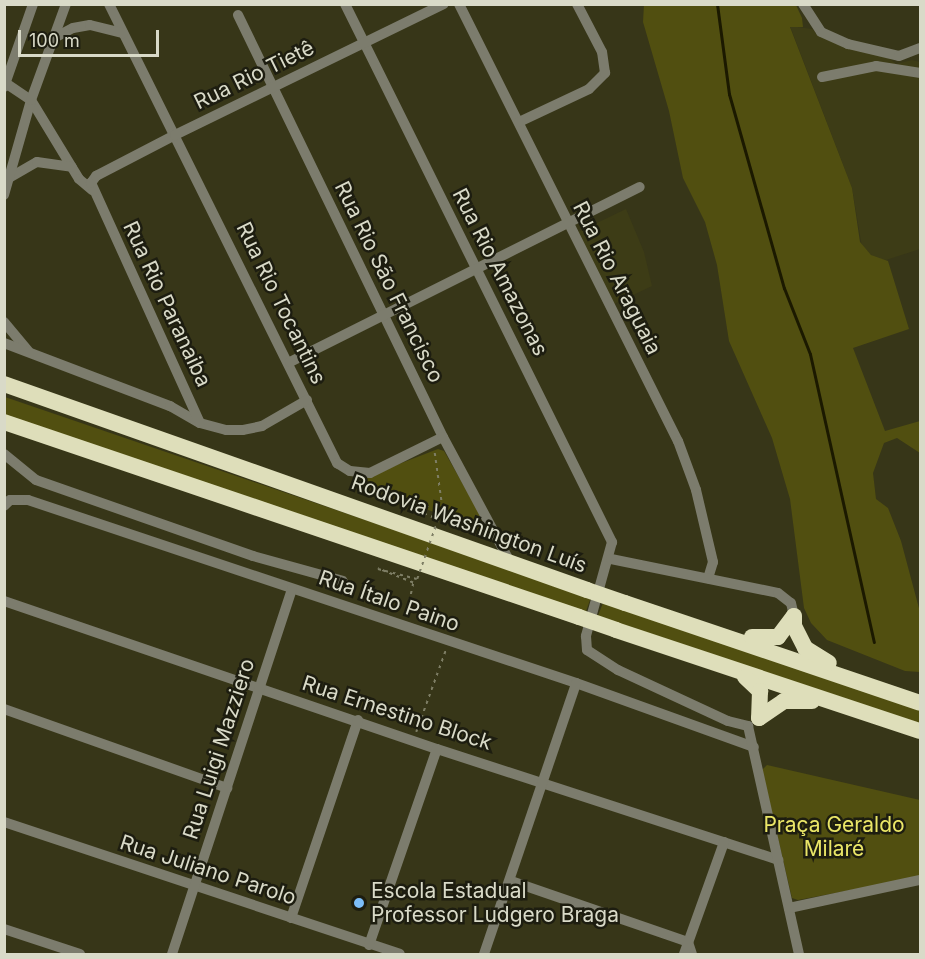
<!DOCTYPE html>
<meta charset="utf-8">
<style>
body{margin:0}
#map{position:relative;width:925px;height:959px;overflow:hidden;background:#373618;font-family:Inter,sans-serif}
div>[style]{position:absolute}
.built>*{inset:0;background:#3d3c16}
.green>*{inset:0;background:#514f10}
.stream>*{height:3px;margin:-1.5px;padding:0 1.5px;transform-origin:1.5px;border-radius:1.5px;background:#1b1900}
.path>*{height:1.5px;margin-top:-0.75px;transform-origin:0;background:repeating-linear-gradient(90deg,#7e7e65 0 3px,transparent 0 7.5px)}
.minor>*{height:10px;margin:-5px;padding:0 5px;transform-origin:5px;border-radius:5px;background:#7c7c6d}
.highway>*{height:16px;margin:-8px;padding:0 8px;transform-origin:8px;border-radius:8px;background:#dedeba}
.path-bridge>*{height:1.5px;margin-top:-0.75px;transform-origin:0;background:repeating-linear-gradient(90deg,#7e7e65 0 3px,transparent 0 7.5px)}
.highway-bridge>*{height:16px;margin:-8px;padding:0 8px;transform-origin:8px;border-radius:8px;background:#dedeba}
.dots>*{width:16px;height:16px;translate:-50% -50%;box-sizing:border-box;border:3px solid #1d1d10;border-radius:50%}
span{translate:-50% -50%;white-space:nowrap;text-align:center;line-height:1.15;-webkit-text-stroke:5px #1d1d10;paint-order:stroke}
.street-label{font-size:21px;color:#d9dac8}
.park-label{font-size:21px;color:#eae667}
.poi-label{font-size:21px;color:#d9dac8}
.left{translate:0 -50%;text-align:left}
.frame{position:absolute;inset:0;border:6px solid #d9dac8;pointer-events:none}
.scale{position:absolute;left:18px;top:30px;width:141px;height:27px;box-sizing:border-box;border:3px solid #d9dac8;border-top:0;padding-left:8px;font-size:18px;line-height:21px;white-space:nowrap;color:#d9dac8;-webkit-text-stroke:4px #1d1d10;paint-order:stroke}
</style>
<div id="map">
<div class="built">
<i style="clip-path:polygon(790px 26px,812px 29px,819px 35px,888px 57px,896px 64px,912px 60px,920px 62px,920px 249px,886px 260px,875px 258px,862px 247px,852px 188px)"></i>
<i style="clip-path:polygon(626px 209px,644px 252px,652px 286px,612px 305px,578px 232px)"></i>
</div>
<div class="green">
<i style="clip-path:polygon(644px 4px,796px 5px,802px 18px,803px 27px,790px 27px,852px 188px,860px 242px,871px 255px,888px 261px,909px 329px,853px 348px,885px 431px,920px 421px,920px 453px,897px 438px,884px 443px,873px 473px,876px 499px,888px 508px,901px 541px,920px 612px,920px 672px,905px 671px,827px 640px,811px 623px,804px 608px,790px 499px,772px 438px,729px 341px,717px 265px,705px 222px,683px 178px,669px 111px,643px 22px)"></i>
<i style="clip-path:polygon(5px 397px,591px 597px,585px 614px,5px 419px)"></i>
<i style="clip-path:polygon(438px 449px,444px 451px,480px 514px,480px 530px,364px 485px,360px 479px)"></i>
<i style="clip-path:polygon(603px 603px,920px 709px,920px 725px,597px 618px)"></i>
<i style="clip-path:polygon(767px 765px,920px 800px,920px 877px,798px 900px,792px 898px,762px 770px)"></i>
</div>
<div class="stream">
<i style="left:717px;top:4px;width:91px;rotate:82.4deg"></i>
<i style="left:729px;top:94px;width:202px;rotate:74.2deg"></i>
<i style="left:784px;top:288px;width:71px;rotate:68.5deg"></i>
<i style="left:810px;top:354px;width:295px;rotate:77.5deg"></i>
</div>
<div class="path">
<i style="left:435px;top:453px;width:59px;rotate:82.1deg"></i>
<i style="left:443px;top:511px;width:40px;rotate:-167deg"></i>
<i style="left:404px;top:502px;width:3px;rotate:108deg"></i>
<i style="left:403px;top:505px;width:38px;rotate:22deg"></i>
<i style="left:406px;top:616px;width:34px;rotate:-78deg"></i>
<i style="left:413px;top:583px;width:38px;rotate:-158deg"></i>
<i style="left:378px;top:569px;width:40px;rotate:14.4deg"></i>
<i style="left:416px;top:732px;width:88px;rotate:-70.1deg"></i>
</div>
<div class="minor">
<i style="left:109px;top:4px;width:513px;rotate:63.58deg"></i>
<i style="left:337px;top:463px;width:15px;rotate:32deg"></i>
<i style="left:350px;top:471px;width:20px;rotate:6deg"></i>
<i style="left:370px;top:473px;width:81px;rotate:-26.3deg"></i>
<i style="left:345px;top:4px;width:601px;rotate:63.61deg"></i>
<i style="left:612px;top:542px;width:98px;rotate:105.5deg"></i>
<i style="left:586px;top:636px;width:14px;rotate:86deg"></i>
<i style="left:587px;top:650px;width:37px;rotate:33deg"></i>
<i style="left:618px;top:670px;width:121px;rotate:24.9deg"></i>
<i style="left:728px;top:721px;width:21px;rotate:14deg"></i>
<i style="left:459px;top:4px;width:489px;rotate:63.4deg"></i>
<i style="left:678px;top:441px;width:52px;rotate:69.8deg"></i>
<i style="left:696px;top:490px;width:74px;rotate:76.7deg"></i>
<i style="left:713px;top:562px;width:17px;rotate:107deg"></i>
<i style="left:803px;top:4px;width:33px;rotate:57deg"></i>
<i style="left:821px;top:32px;width:30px;rotate:24deg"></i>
<i style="left:848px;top:44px;width:52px;rotate:13.2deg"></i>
<i style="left:899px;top:56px;width:22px;rotate:-21deg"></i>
<i style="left:238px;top:15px;width:469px;rotate:64.1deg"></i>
<i style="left:443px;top:437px;width:144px;rotate:61.8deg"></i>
<i style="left:54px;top:38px;width:21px;rotate:-28deg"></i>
<i style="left:73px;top:28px;width:17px;rotate:-10deg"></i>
<i style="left:90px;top:25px;width:34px;rotate:14deg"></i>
<i style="left:822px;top:77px;width:55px;rotate:-11.5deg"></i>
<i style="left:876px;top:66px;width:45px;rotate:9deg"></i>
<i style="left:4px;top:82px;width:32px;rotate:34deg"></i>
<i style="left:31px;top:100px;width:92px;rotate:58.7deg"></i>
<i style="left:79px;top:179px;width:17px;rotate:40deg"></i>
<i style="left:4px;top:87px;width:88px;rotate:-70.7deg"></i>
<i style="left:519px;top:122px;width:77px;rotate:-25.2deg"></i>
<i style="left:589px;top:89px;width:23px;rotate:-45deg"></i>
<i style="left:605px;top:73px;width:21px;rotate:-98deg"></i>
<i style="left:602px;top:52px;width:54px;rotate:-117.5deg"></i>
<i style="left:9px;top:178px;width:32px;rotate:-30deg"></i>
<i style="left:37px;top:162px;width:35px;rotate:8deg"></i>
<i style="left:4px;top:195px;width:99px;rotate:-74.1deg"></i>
<i style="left:31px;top:100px;width:102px;rotate:-70deg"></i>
<i style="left:4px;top:322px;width:38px;rotate:50deg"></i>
<i style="left:4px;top:343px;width:178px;rotate:20.8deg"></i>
<i style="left:170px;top:406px;width:34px;rotate:30deg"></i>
<i style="left:290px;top:362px;width:391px;rotate:-26.6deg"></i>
<i style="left:307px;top:400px;width:52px;rotate:150deg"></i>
<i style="left:262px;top:426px;width:19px;rotate:168deg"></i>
<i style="left:243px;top:430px;width:17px;rotate:180deg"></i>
<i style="left:226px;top:430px;width:27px;rotate:-165deg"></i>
<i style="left:200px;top:423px;width:264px;rotate:-114.4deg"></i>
<i style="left:91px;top:183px;width:9px;rotate:-54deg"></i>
<i style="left:96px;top:176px;width:89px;rotate:-27.4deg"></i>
<i style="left:175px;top:135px;width:299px;rotate:-26deg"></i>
<i style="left:4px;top:454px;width:41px;rotate:39.1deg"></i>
<i style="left:36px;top:480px;width:230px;rotate:19.3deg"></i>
<i style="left:253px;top:556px;width:93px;rotate:15.5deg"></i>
<i style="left:4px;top:506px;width:8px;rotate:-45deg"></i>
<i style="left:10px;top:500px;width:18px"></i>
<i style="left:28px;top:500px;width:578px;rotate:18.47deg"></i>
<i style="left:576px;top:683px;width:189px;rotate:19.8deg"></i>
<i style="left:611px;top:559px;width:170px;rotate:11.5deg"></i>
<i style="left:778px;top:593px;width:16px;rotate:38deg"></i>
<i style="left:791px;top:603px;width:13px;rotate:77deg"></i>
<i style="left:4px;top:601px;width:458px;rotate:18.9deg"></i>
<i style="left:437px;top:749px;width:359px;rotate:18deg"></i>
<i style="left:4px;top:709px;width:237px;rotate:19.5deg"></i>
<i style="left:748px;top:726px;width:234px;rotate:77.4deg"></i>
<i style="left:4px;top:822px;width:417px;rotate:18.4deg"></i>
<i style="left:511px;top:881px;width:187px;rotate:19deg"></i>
<i style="left:688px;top:942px;width:13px;rotate:72deg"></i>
<i style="left:789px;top:908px;width:134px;rotate:-12.1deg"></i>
<i style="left:291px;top:918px;width:209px;rotate:-71.3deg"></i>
<i style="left:4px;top:929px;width:80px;rotate:18.2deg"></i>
<i style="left:369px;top:945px;width:207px;rotate:-70.9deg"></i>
<i style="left:172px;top:954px;width:384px;rotate:-71.8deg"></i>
<i style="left:484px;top:954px;width:286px;rotate:-71.2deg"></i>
<i style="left:684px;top:954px;width:119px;rotate:-70.3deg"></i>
</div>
<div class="highway">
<i style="left:4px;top:384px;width:618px;rotate:19.46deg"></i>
<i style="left:4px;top:422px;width:607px;rotate:18.73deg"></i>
<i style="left:625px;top:603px;width:311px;rotate:18.7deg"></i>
<i style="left:794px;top:616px;width:10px;rotate:90deg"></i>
<i style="left:794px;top:626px;width:25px;rotate:63deg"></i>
<i style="left:805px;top:648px;width:28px;rotate:32deg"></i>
<i style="left:616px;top:630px;width:320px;rotate:18.4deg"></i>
<i style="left:752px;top:637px;width:26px"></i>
<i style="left:778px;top:637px;width:26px;rotate:-53deg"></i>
<i style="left:745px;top:677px;width:21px;rotate:43deg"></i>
<i style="left:760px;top:691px;width:27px;rotate:92deg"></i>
<i style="left:759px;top:718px;width:30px;rotate:-34deg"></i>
<i style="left:784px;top:701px;width:28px"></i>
</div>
<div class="path-bridge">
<i style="left:417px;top:579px;width:64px;rotate:-70.7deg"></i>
</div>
<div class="highway-bridge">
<i style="left:587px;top:590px;width:40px;rotate:18.9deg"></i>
<i style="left:579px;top:617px;width:39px;rotate:19deg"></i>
</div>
<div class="dots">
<i style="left:359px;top:903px;background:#7cbef9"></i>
</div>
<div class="street-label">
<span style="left:254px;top:75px;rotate:-26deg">Rua Rio Tietê</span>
<span style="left:500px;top:272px;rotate:63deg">Rua Rio Amazonas</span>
<span style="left:617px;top:278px;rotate:63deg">Rua Rio Araguaia</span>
<span style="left:389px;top:282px;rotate:64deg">Rua Rio São Francisco</span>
<span style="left:281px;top:303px;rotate:64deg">Rua Rio Tocantins</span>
<span style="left:167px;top:304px;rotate:65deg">Rua Rio Paranaiba</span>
<span style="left:469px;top:524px;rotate:20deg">Rodovia Washington Luís</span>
<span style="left:389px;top:601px;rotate:19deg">Rua Ítalo Paino</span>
<span style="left:397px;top:713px;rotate:18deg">Rua Ernestino Block</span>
<span style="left:219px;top:749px;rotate:-72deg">Rua Luigi Mazziero</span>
<span style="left:208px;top:870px;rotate:18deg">Rua Juliano Parolo</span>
</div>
<div class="park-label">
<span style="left:834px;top:837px">Praça Geraldo<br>Milaré</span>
</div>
<div class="poi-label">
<span class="left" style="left:371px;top:903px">Escola Estadual<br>Professor Ludgero Braga</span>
</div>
<div class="frame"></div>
<div class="scale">100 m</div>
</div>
